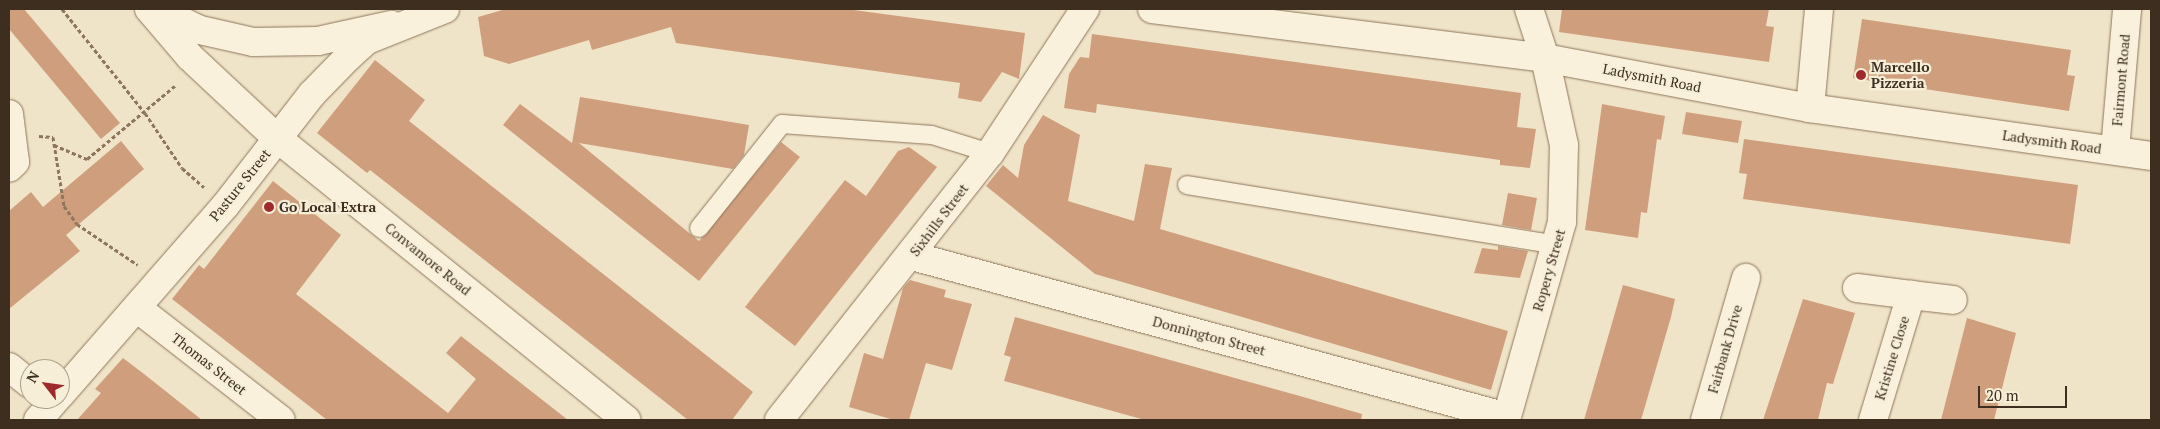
<!DOCTYPE html>
<style>
body{margin:0}
#map{position:relative;width:2160px;height:429px;overflow:hidden;background:#f0e4c8;font-family:"PT Serif",serif}
div>[style]{position:absolute}
.building>*{inset:0;background:#cf9f7d}
.path>*{height:3px;margin-top:-1.5px;transform-origin:0;background:repeating-linear-gradient(90deg,#8d765c 0 4px,transparent 0 6.5px)}
.roads{filter:drop-shadow(0 0 1px #8d765c) drop-shadow(0 0 1px #8d765c)}
.service>*{height:18px;margin:-9px;padding:0 9px;transform-origin:9px;border-radius:9px;background:#faf1dc}
.minor>*{height:28px;margin:-14px;padding:0 14px;transform-origin:14px;border-radius:14px;background:#faf1dc}
.tertiary>*{height:28px;margin:-14px;padding:0 14px;transform-origin:14px;border-radius:14px;background:#faf1dc}
.dots>*{width:14px;height:14px;translate:-50% -50%;box-sizing:border-box;border:2px solid #f7eed8;border-radius:50%}
span{translate:-50% -50%;white-space:nowrap;text-align:center;line-height:1.15;-webkit-text-stroke:4.5px #f7eed8;paint-order:stroke}
.poi-label{font-size:14px;color:#3d2e20;font-weight:700}
.left{translate:0 -50%;text-align:left}
.street-label{font-size:14px;color:#3d2e20}
.frame{position:absolute;inset:0;border:10px solid #3d2e20;pointer-events:none}
.north{position:absolute;left:20px;top:359px;width:50px;height:50px;box-sizing:border-box;background:#f7eed8;border:1px solid #ada18e;border-radius:50%;rotate:300deg;font-size:14px;font-weight:700;line-height:20px;text-align:center;color:#3d2e20}
.north::after{content:'';display:block;margin:auto;width:18px;height:22px;background:#9e2a2b;clip-path:polygon(50% 0,100% 100%,50% 72%,0 100%)}
.scale{position:absolute;left:1978px;top:386px;width:89px;height:22px;box-sizing:border-box;border:2px solid #3d2e20;border-top:0;padding-left:6px;font-size:15px;line-height:18px;white-space:nowrap;color:#3d2e20;-webkit-text-stroke:4px #f7eed8;paint-order:stroke}
</style>
<div id="map">
<div class="building">
<i style="clip-path:polygon(9px 9px,24px 9px,120px 123px,101px 139px,9px 29px)"></i>
<i style="clip-path:polygon(506px 9px,846px 9px,1025px 33px,1019px 79px,1002px 72px,981px 102px,958px 98px,960px 83px,676px 43px,671px 27px,592px 50px,589px 40px,509px 64px,484px 56px,478px 17px)"></i>
<i style="clip-path:polygon(1562px 9px,1769px 9px,1766px 26px,1774px 27px,1769px 62px,1559px 32px)"></i>
<i style="clip-path:polygon(1862px 19px,2071px 50px,2067px 75px,2075px 76px,2069px 111px,1853px 78px)"></i>
<i style="clip-path:polygon(1092px 34px,1521px 93px,1517px 127px,1536px 129px,1530px 168px,1500px 165px,1500px 160px,1097px 104px,1096px 113px,1064px 108px,1069px 74px,1080px 57px,1089px 58px)"></i>
<i style="clip-path:polygon(375px 60px,425px 100px,409px 121px,753px 392px,732px 420px,688px 420px,370px 170px,367px 173px,317px 133px)"></i>
<i style="clip-path:polygon(580px 97px,749px 125px,744px 155px,733px 169px,579px 143px,699px 241px,781px 142px,800px 157px,699px 281px,503px 125px,520px 104px,572px 143px)"></i>
<i style="clip-path:polygon(1602px 104px,1665px 116px,1661px 140px,1657px 139px,1647px 213px,1641px 212px,1638px 238px,1585px 230px)"></i>
<i style="clip-path:polygon(1686px 112px,1742px 121px,1738px 143px,1682px 134px)"></i>
<i style="clip-path:polygon(1043px 115px,1080px 135px,1068px 201px,1134px 221px,1145px 164px,1172px 168px,1160px 229px,1508px 331px,1491px 390px,1095px 274px,986px 186px,1003px 165px,1018px 178px,1024px 145px)"></i>
<i style="clip-path:polygon(1744px 139px,2078px 185px,2070px 244px,1743px 199px,1747px 174px,1739px 173px)"></i>
<i style="clip-path:polygon(121px 141px,144px 169px,66px 235px,80px 251px,9px 309px,9px 211px,31px 192px,43px 207px)"></i>
<i style="clip-path:polygon(909px 147px,937px 167px,795px 346px,745px 307px,845px 180px,866px 196px,898px 151px)"></i>
<i style="clip-path:polygon(273px 181px,341px 235px,296px 294px,448px 413px,476px 379px,446px 353px,461px 336px,568px 420px,327px 420px,172px 299px,199px 265px,204px 269px)"></i>
<i style="clip-path:polygon(1508px 193px,1537px 198px,1531px 230px,1502px 225px)"></i>
<i style="clip-path:polygon(1498px 246px,1528px 251px,1520px 278px,1474px 273px,1482px 248px,1498px 250px)"></i>
<i style="clip-path:polygon(910px 280px,946px 290px,944px 297px,972px 304px,952px 370px,926px 363px,909px 420px,894px 420px,849px 407px,864px 353px,883px 359px,903px 288px)"></i>
<i style="clip-path:polygon(1623px 285px,1675px 299px,1671px 317px,1641px 420px,1584px 420px)"></i>
<i style="clip-path:polygon(1803px 299px,1855px 313px,1833px 384px,1827px 383px,1818px 420px,1763px 420px)"></i>
<i style="clip-path:polygon(1015px 317px,1307px 398px,1362px 414px,1361px 420px,1145px 420px,1004px 381px,1011px 357px,1004px 355px)"></i>
<i style="clip-path:polygon(1967px 318px,2016px 333px,1994px 420px,1941px 420px)"></i>
<i style="clip-path:polygon(123px 358px,144px 374px,202px 420px,77px 420px,101px 393px,95px 389px)"></i>
</div>
<div class="path">
<i style="left:62px;top:9px;width:133px;rotate:51.4deg"></i>
<i style="left:145px;top:113px;width:66px;rotate:56.1deg"></i>
<i style="left:182px;top:168px;width:29px;rotate:41deg"></i>
<i style="left:39px;top:136px;width:14px;rotate:4deg"></i>
<i style="left:53px;top:137px;width:70px;rotate:80.9deg"></i>
<i style="left:64px;top:206px;width:22px;rotate:54deg"></i>
<i style="left:77px;top:224px;width:73px;rotate:33.9deg"></i>
<i style="left:54px;top:145px;width:36px;rotate:23deg"></i>
<i style="left:87px;top:159px;width:117px;rotate:-39.8deg"></i>
</div>
<div class="roads">
<div class="service">
<i style="left:1187px;top:185px;width:375px;rotate:9.2deg"></i>
<i style="left:699px;top:228px;width:133px;rotate:-51.4deg"></i>
<i style="left:782px;top:124px;width:150px;rotate:4.2deg"></i>
<i style="left:932px;top:135px;width:61px;rotate:17.2deg"></i>
</div>
<div class="minor">
<i style="left:149px;top:9px;width:63px;rotate:49.5deg"></i>
<i style="left:190px;top:57px;width:119px;rotate:43deg"></i>
<i style="left:277px;top:138px;width:449px;rotate:38.9deg"></i>
<i style="left:156px;top:9px;width:49px;rotate:25.5deg"></i>
<i style="left:200px;top:30px;width:54px;rotate:12.8deg"></i>
<i style="left:253px;top:42px;width:65px;rotate:-0.9deg"></i>
<i style="left:318px;top:41px;width:75px;rotate:-12.4deg"></i>
<i style="left:1810px;top:108px;width:99px;rotate:-84.8deg"></i>
<i style="left:9px;top:114px;width:48px;rotate:82.9deg"></i>
<i style="left:15px;top:162px;width:8px;rotate:135deg"></i>
<i style="left:2115px;top:150px;width:142px;rotate:-85.1deg"></i>
<i style="left:912px;top:256px;width:616px;rotate:15.14deg"></i>
<i style="left:1857px;top:288px;width:54px;rotate:7.4deg"></i>
<i style="left:137px;top:308px;width:182px;rotate:37.9deg"></i>
<i style="left:9px;top:367px;width:27px;rotate:39deg"></i>
<i style="left:779px;top:420px;width:340px;rotate:-51.7deg"></i>
<i style="left:990px;top:153px;width:173px;rotate:-56.6deg"></i>
<i style="left:1506px;top:420px;width:206px;rotate:-74.2deg"></i>
<i style="left:1562px;top:222px;width:77px;rotate:-88.5deg"></i>
<i style="left:1564px;top:145px;width:89px;rotate:-102.3deg"></i>
<i style="left:1705px;top:420px;width:148px;rotate:-73.9deg"></i>
<i style="left:1873px;top:420px;width:131px;rotate:-73.1deg"></i>
<i style="left:1911px;top:295px;width:42px;rotate:6.8deg"></i>
</div>
<div class="tertiary">
<i style="left:1152px;top:9px;width:396px;rotate:7.1deg"></i>
<i style="left:1545px;top:58px;width:270px;rotate:10.7deg"></i>
<i style="left:1810px;top:108px;width:344px;rotate:8deg"></i>
<i style="left:1529px;top:9px;width:52px;rotate:71.9deg"></i>
<i style="left:60px;top:395px;width:251px;rotate:-48.9deg"></i>
<i style="left:225px;top:206px;width:142px;rotate:-52.2deg"></i>
<i style="left:312px;top:94px;width:50px;rotate:-45.8deg"></i>
<i style="left:347px;top:58px;width:27px;rotate:-42deg"></i>
<i style="left:367px;top:40px;width:84px;rotate:-21.7deg"></i>
<i style="left:38px;top:420px;width:28px;rotate:-49deg"></i>
</div>
</div>
<div class="dots">
<i style="left:1861px;top:75px;background:#9e2a2b"></i>
<i style="left:269px;top:207px;background:#9e2a2b"></i>
</div>
<div class="poi-label">
<span class="left" style="left:1871px;top:75px">Marcello<br>Pizzeria</span>
<span class="left" style="left:279px;top:207px">Go Local Extra</span>
</div>
<div class="street-label">
<span style="left:1652px;top:78px;rotate:11deg">Ladysmith Road</span>
<span style="left:2121px;top:80px;rotate:-85deg">Fairmont Road</span>
<span style="left:2052px;top:142px;rotate:8deg">Ladysmith Road</span>
<span style="left:240px;top:185px;rotate:-51deg">Pasture Street</span>
<span style="left:939px;top:220px;rotate:-53deg">Sixhills Street</span>
<span style="left:428px;top:259px;rotate:39deg">Convamore Road</span>
<span style="left:1549px;top:270px;rotate:-74deg">Ropery Street</span>
<span style="left:1209px;top:336px;rotate:15deg">Donnington Street</span>
<span style="left:1725px;top:349px;rotate:-74deg">Fairbank Drive</span>
<span style="left:1892px;top:358px;rotate:-73deg">Kristine Close</span>
<span style="left:209px;top:364px;rotate:38deg">Thomas Street</span>
</div>
<div class="frame"></div>
<div class="north">N</div>
<div class="scale">20 m</div>
</div>
